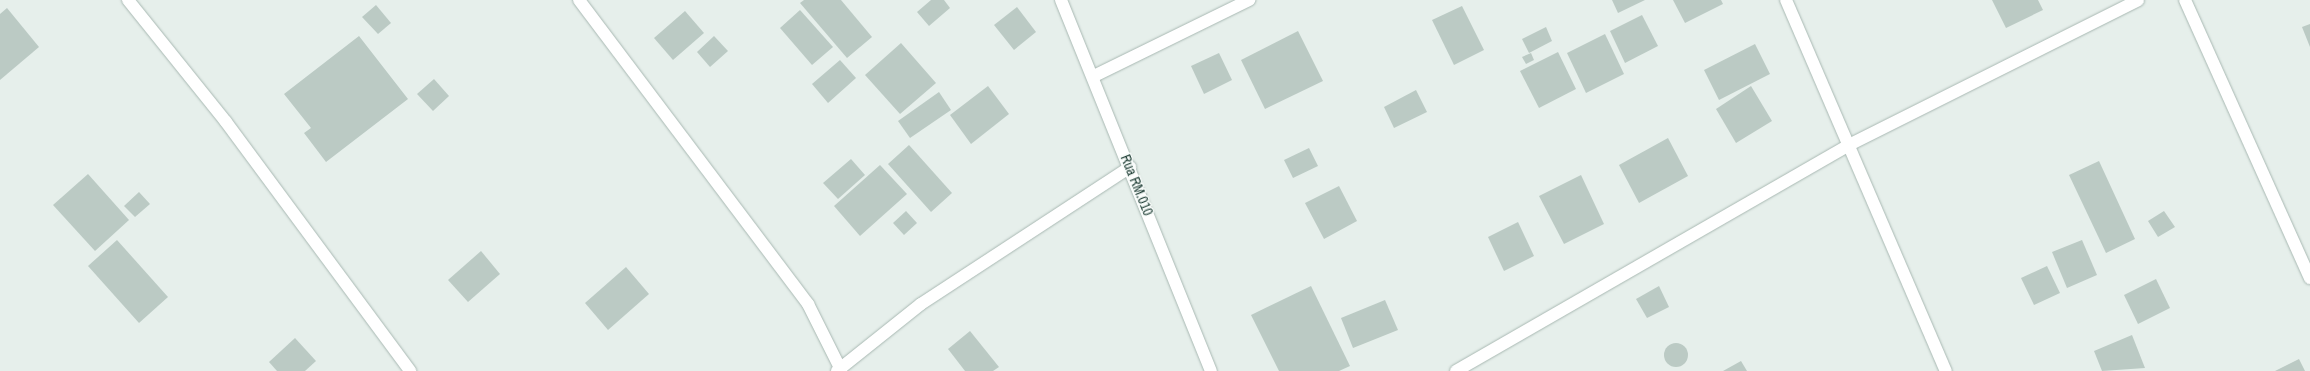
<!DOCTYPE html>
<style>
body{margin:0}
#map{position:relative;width:2310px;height:371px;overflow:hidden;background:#e6efeb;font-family:"Archivo Narrow",sans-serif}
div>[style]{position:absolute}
.building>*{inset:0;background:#bbcac4}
.round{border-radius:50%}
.roads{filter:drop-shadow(0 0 1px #a8b8b2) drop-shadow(0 0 1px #a8b8b2)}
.minor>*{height:12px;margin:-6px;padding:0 6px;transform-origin:6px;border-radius:6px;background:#fff}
span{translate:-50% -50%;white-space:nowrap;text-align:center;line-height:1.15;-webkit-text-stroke:3px #f7fbf9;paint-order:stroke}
.street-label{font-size:14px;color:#24423a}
</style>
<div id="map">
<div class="building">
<i style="clip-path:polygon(804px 0,841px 0,872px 37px,847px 58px,800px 3px)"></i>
<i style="clip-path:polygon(931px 0,944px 0,950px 8px,929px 26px,917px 12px)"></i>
<i style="clip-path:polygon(1612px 0,1645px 0,1618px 13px)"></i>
<i style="clip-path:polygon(1673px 0,1721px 0,1723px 4px,1685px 23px)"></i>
<i style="clip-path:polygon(1992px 0,2038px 0,2043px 10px,2006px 28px)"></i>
<i style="clip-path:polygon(376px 5px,391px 23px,378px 34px,362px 17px)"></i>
<i style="clip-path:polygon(1462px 6px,1484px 50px,1454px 65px,1432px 20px)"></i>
<i style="clip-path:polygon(1017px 7px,1036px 32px,1014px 50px,994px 25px)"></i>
<i style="clip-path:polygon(7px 8px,39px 47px,0 80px,0 14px)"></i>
<i style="clip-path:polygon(800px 10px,833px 47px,812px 65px,780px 28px)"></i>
<i style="clip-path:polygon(685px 11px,704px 33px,673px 60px,654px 38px)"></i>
<i style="clip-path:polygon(1642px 15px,1658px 46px,1625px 63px,1610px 31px)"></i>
<i style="clip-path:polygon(2310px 24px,2310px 47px,2302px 27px)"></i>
<i style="clip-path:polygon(1546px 27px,1552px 41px,1529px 53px,1522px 39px)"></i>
<i style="clip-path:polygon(1298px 31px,1323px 81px,1265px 109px,1241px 60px)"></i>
<i style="clip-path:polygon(1605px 34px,1624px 74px,1586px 93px,1567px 53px)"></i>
<i style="clip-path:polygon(359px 36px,408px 99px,326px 162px,304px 133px,311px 128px,284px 94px)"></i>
<i style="clip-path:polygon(714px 36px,728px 51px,710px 67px,697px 52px)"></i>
<i style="clip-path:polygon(901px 43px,936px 83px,900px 114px,865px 75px)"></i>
<i style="clip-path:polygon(1755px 44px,1770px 74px,1719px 100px,1704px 70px)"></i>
<i style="clip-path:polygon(1558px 52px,1576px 89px,1539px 108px,1520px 71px)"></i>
<i style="clip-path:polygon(1219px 53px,1232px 80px,1204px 94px,1191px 66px)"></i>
<i style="clip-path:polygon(1531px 53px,1534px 60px,1526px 64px,1522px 57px)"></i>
<i style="clip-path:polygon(840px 60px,856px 78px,828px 103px,812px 84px)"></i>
<i style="clip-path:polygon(434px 79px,449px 96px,433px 111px,417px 94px)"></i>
<i style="clip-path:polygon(988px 86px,1009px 114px,971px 144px,950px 115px)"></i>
<i style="clip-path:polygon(1751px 86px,1772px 121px,1736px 143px,1716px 109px)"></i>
<i style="clip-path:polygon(1416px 90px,1427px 112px,1394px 128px,1384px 107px)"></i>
<i style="clip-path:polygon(939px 92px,951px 110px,910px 138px,898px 121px)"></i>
<i style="clip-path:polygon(1668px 138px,1688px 176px,1639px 203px,1619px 165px)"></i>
<i style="clip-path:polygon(909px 145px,952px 193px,931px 212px,888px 164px)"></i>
<i style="clip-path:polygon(1309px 148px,1318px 166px,1293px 178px,1284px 160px)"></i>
<i style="clip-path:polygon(851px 159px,865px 175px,838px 199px,823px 183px)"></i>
<i style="clip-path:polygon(2099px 161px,2135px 239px,2106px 253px,2069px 175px)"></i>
<i style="clip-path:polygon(880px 165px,907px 194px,860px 236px,834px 206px)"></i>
<i style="clip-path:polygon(88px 174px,129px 220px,95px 251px,53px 205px)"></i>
<i style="clip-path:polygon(1581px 175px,1604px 224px,1564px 244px,1539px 196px)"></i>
<i style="clip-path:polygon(1339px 186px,1357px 221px,1324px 239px,1305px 203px)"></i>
<i style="clip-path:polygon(139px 192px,150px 204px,135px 217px,124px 206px)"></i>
<i style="clip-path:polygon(906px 211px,917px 223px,904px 235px,893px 223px)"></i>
<i style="clip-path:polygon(2164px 211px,2175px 227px,2158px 237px,2148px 221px)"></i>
<i style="clip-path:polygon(1518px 222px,1534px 256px,1504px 271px,1488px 237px)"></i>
<i style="clip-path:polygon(117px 240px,168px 297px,139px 323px,88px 266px)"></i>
<i style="clip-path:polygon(2082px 240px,2097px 275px,2067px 288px,2052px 252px)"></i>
<i style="clip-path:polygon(481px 251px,500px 274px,468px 302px,448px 280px)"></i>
<i style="clip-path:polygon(2047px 266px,2060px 293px,2034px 305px,2021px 278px)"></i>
<i style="clip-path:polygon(626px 267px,649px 294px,608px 330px,585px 303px)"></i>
<i style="clip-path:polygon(2156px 279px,2170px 308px,2138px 324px,2124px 295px)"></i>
<i style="clip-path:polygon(1311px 286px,1350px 366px,1339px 371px,1279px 371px,1251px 315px)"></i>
<i style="clip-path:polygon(1659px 286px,1669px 307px,1647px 318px,1636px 299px)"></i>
<i style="clip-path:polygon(1385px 300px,1398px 330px,1353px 348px,1341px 318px)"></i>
<i style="clip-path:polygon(970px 331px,999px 367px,993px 371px,965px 371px,948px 349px)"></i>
<i style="clip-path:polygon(2132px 335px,2145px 368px,2102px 371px,2094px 351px)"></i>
<i style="clip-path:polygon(295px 338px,316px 361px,305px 371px,277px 371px,269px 362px)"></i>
<i class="round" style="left:1664px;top:343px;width:24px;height:24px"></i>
<i style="clip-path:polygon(2299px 359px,2305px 371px,2275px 371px)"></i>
<i style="clip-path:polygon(1741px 361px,1747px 371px,1723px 371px)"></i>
</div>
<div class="roads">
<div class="minor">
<i style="left:128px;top:0;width:156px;rotate:51.2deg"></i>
<i style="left:226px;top:122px;width:310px;rotate:53.5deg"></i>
<i style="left:579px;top:0;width:381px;rotate:53deg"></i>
<i style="left:808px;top:304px;width:72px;rotate:63.4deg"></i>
<i style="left:1061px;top:0;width:400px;rotate:68deg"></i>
<i style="left:1786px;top:0;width:404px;rotate:66.7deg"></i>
<i style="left:2185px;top:0;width:305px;rotate:65.8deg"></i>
<i style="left:1094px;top:76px;width:173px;rotate:-26.1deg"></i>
<i style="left:837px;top:371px;width:107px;rotate:-38.6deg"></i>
<i style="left:921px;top:304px;width:250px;rotate:-33.2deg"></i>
<i style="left:1456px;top:371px;width:456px;rotate:-29.9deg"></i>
<i style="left:1851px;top:144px;width:321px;rotate:-26.6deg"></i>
</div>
</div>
<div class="street-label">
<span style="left:1137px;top:185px;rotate:68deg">Rua RM.010</span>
</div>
</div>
